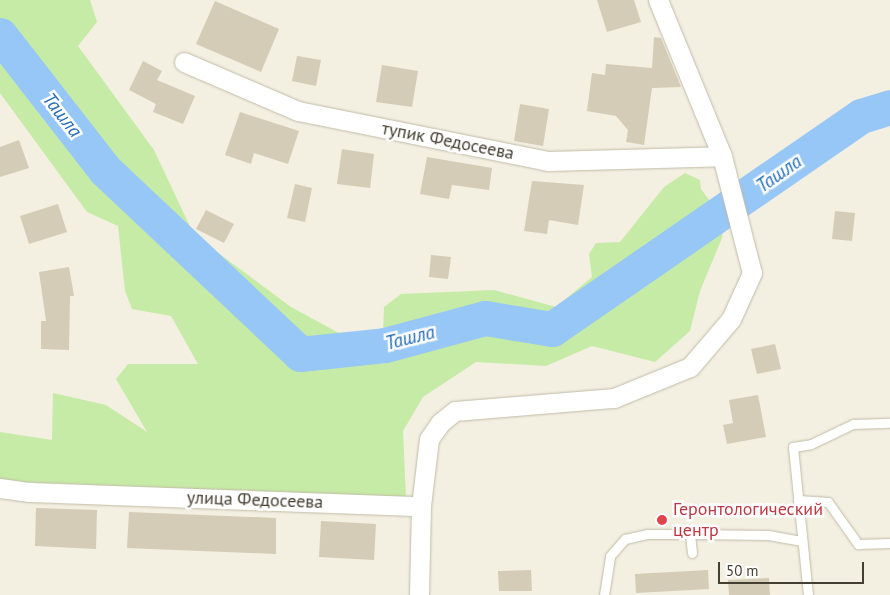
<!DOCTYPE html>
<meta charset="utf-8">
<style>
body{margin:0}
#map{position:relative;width:890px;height:595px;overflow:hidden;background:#f3efe1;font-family:"PT Sans",sans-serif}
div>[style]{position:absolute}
.green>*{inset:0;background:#c6eba6}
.river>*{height:35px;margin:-17.5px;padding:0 17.5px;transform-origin:17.5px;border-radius:17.5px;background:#97c7f6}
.building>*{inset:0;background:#d4ccb6}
.roads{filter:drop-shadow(0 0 1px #c1bba6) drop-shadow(0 0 1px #c1bba6)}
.service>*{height:9px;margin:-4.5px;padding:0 4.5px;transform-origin:4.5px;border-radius:4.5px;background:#fff}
.minor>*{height:19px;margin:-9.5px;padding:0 9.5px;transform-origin:9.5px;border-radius:9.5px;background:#fff}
.dots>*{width:14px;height:14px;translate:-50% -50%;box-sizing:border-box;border:2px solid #fff;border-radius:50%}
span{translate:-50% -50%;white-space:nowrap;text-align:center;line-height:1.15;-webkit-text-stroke:5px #fff;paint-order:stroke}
.street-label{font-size:18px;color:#443f32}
.health-label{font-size:18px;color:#be3a42}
.left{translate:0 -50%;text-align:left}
.water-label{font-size:19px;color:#236cb8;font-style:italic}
.scale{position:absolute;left:718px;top:562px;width:146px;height:22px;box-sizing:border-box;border:2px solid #443f32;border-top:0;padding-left:6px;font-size:15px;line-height:18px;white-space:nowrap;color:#443f32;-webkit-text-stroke:4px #fff;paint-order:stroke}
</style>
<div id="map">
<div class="green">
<i style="clip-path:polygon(0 0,90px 0,97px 22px,78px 46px,154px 150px,194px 235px,291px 307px,350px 339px,383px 335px,384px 307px,401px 294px,494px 290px,556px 307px,592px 277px,589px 254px,596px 243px,620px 242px,664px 187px,685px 173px,700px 180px,701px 189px,724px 220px,722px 238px,700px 291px,690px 331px,655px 362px,592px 346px,546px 366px,476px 362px,423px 397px,403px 431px,406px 498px,0 481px,0 432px,52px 440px,53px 393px,106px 405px,147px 432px,116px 379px,128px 364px,198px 364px,171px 316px,132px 309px,125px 291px,118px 226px,87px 212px,0 93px)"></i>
</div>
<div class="river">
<i style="left:0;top:35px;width:171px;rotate:52.1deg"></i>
<i style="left:105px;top:170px;width:268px;rotate:43.3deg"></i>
<i style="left:300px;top:354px;width:85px;rotate:-6deg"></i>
<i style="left:385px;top:345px;width:104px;rotate:-15.1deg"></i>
<i style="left:485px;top:318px;width:68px;rotate:9.3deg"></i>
<i style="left:552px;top:329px;width:375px;rotate:-34.6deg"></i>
<i style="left:861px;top:116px;width:30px;rotate:-17deg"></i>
</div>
<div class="building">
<i style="clip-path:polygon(597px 0,634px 0,641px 22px,607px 32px)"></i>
<i style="clip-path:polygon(215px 1px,279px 29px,261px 72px,196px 44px)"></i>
<i style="clip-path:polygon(654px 37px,661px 38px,681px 87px,652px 88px,644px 145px,626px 142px,628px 130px,616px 116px,587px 111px,592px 73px,605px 75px,606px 64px,652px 68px)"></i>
<i style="clip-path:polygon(297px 56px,321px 60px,316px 86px,292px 81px)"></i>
<i style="clip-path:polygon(143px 61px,162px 71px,157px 80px,195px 96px,183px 124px,153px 112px,156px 104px,129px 90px)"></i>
<i style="clip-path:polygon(382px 65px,418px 71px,412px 107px,376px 102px)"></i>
<i style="clip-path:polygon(520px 104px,549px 109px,543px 146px,514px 141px)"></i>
<i style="clip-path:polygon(240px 112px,299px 131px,288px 164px,254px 153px,251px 164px,225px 155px)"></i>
<i style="clip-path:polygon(19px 140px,29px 168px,0 177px,0 147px)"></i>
<i style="clip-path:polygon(342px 149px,374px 154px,370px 188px,337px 184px)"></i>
<i style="clip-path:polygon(427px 157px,492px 168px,489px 190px,452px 185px,449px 199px,420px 194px)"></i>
<i style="clip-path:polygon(532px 181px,584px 185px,578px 225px,549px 220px,547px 234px,524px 231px)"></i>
<i style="clip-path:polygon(295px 184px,312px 188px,305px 222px,287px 218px)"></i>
<i style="clip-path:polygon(58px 204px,67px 232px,29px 244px,20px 216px)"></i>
<i style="clip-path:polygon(206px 210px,234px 224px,224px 243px,196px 229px)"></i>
<i style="clip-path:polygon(835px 211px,855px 213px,852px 241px,832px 239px)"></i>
<i style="clip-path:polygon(431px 255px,451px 257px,448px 279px,429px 277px)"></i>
<i style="clip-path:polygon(69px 267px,74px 296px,70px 296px,69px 350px,41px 349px,41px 321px,46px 321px,39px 272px)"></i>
<i style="clip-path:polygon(775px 344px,781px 369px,757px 374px,751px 349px)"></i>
<i style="clip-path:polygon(758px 395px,766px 437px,727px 444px,723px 425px,733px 423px,729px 400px)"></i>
<i style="clip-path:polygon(36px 508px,97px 510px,96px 549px,35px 546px)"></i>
<i style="clip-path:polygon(129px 512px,276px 518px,276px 554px,127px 548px)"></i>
<i style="clip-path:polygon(321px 521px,376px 524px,374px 560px,319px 557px)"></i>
<i style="clip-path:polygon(531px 570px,532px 591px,499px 591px,498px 571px)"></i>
<i style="clip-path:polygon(708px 570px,709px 589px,636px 593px,635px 574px)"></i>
<i style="clip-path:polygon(769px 578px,770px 595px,729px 595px,728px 580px)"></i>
</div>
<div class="roads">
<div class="service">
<i style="left:798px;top:500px;width:30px;rotate:4deg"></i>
<i style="left:828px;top:502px;width:52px;rotate:54.5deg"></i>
<i style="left:858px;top:544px;width:32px;rotate:-2deg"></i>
<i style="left:690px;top:534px;width:19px;rotate:84deg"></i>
<i style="left:604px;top:595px;width:39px;rotate:-81deg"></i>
<i style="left:610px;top:556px;width:23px;rotate:-49deg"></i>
<i style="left:625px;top:539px;width:23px;rotate:-13deg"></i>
<i style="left:647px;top:534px;width:43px"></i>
<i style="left:690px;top:534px;width:78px;rotate:0.7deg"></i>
<i style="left:768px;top:535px;width:35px;rotate:10deg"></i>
<i style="left:808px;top:595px;width:149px;rotate:-95.8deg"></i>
<i style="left:793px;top:447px;width:18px;rotate:-9deg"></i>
<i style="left:811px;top:444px;width:47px;rotate:-25.5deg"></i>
<i style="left:853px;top:424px;width:37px;rotate:-2deg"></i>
</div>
<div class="minor">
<i style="left:184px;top:62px;width:124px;rotate:23.3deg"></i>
<i style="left:298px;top:111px;width:255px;rotate:11.3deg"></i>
<i style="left:548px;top:161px;width:174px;rotate:-1.6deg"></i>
<i style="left:0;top:488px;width:30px;rotate:8deg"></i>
<i style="left:30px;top:492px;width:391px;rotate:2.1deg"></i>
<i style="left:419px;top:595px;width:89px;rotate:-88.7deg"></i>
<i style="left:421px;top:506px;width:67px;rotate:-83.2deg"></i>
<i style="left:429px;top:439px;width:19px;rotate:-55deg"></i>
<i style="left:440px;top:423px;width:19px;rotate:-39deg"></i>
<i style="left:455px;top:411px;width:160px;rotate:-4.7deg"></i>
<i style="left:614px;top:398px;width:82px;rotate:-22.2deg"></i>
<i style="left:690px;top:367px;width:63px;rotate:-49.5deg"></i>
<i style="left:731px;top:319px;width:51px;rotate:-65.5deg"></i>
<i style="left:752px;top:273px;width:121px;rotate:-104.4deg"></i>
<i style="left:722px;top:156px;width:169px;rotate:-112.3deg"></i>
</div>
</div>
<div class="dots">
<i style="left:662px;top:520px;background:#e0444e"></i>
</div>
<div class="street-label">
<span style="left:448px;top:141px;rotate:11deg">тупик Федосеева</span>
<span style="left:255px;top:500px;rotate:2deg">улица Федосеева</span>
</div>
<div class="health-label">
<span class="left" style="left:673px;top:520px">Геронтологический<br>центр</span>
</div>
<div class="water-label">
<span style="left:62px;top:115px;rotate:52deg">Ташла</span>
<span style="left:779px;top:174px;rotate:-35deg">Ташла</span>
<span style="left:410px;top:338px;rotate:-14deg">Ташла</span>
</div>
<div class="scale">50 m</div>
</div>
